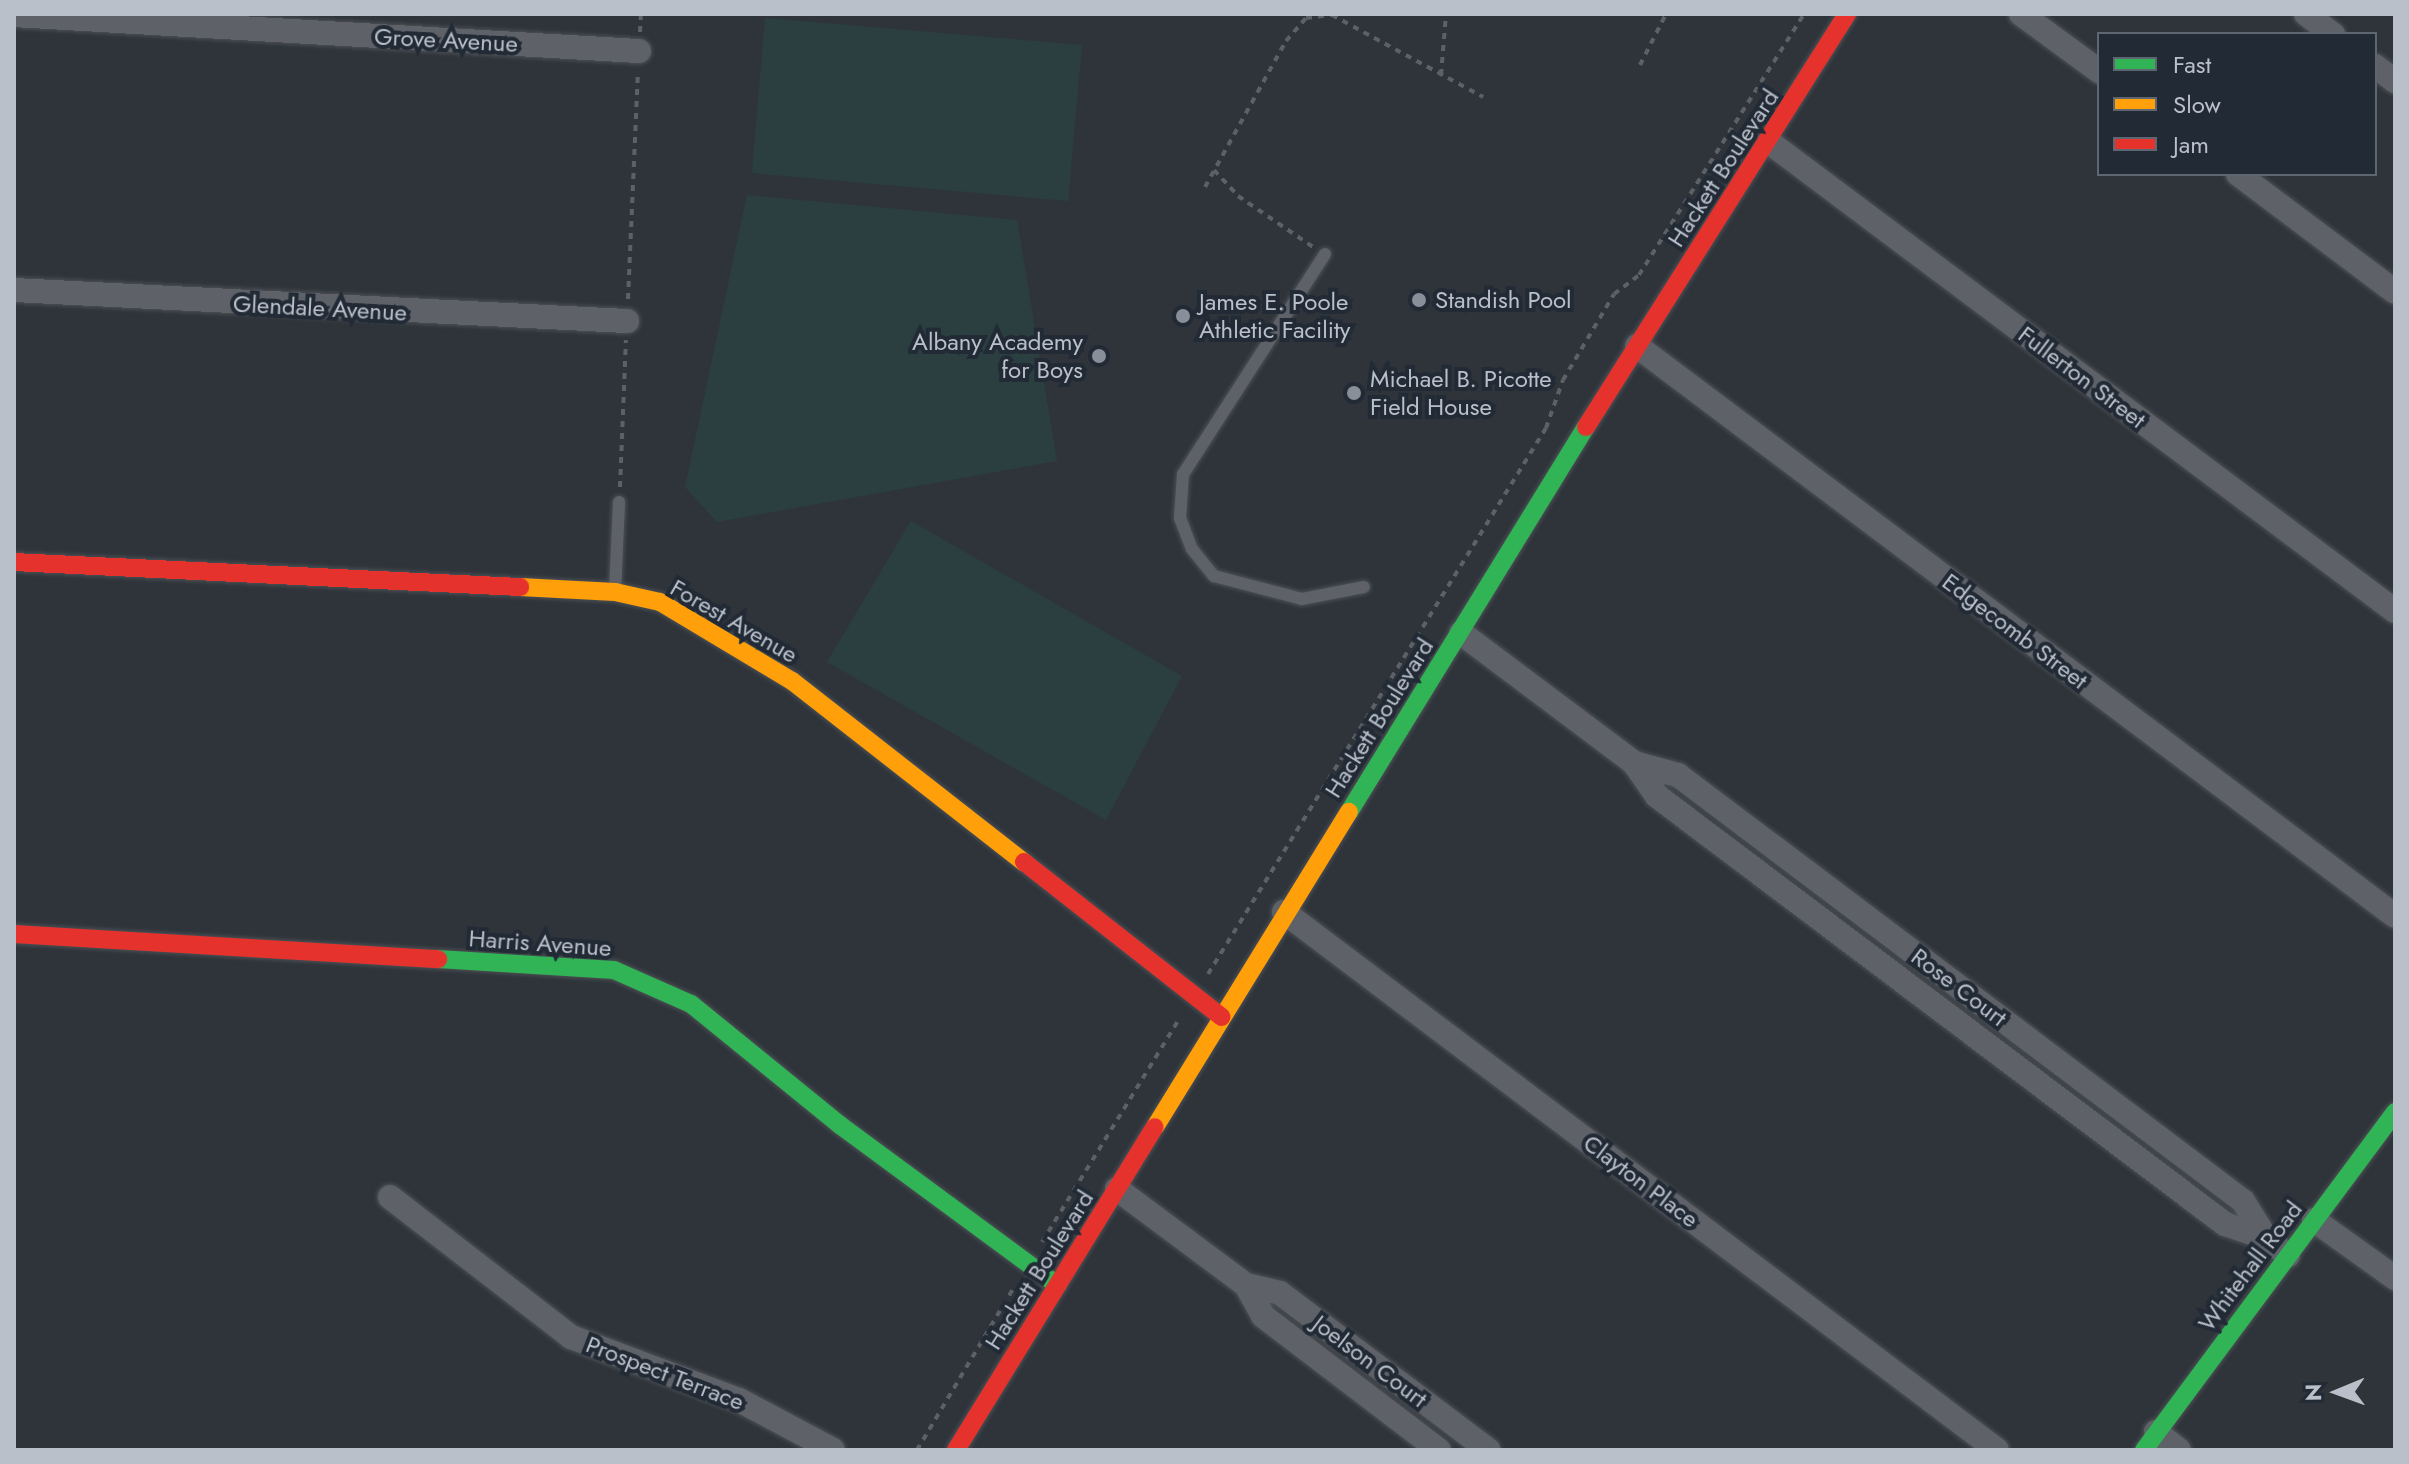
<!DOCTYPE html>
<style>
body{margin:0}
#map{position:relative;width:2409px;height:1464px;overflow:hidden;background:#2e343a;font-family:Jost,sans-serif}
div>[style]{position:absolute}
.green>*{inset:0;background:#2b3f41}
.path>*{height:4px;margin-top:-2px;transform-origin:0;background:repeating-linear-gradient(90deg,#5c6166 0 6px,transparent 0 12px)}
.roads{filter:drop-shadow(0 0 2px #4c5055) drop-shadow(0 0 2px #4c5055)}
.lane>*{height:12px;margin:-6px;padding:0 6px;transform-origin:6px;border-radius:6px;background:#5e6268}
.street>*{height:24px;margin:-12px;padding:0 12px;transform-origin:12px;border-radius:12px;background:#5e6268}
.fast>*{height:18px;margin:-9px;padding:0 9px;transform-origin:9px;border-radius:9px;background:#30b455}
.slow>*{height:18px;margin:-9px;padding:0 9px;transform-origin:9px;border-radius:9px;background:#ff9f0a}
.jam>*{height:18px;margin:-9px;padding:0 9px;transform-origin:9px;border-radius:9px;background:#e5322d}
.dots>*{width:22px;height:22px;translate:-50% -50%;box-sizing:border-box;border:4px solid #212a35;border-radius:50%}
span{translate:-50% -50%;white-space:nowrap;text-align:center;line-height:1.15;-webkit-text-stroke:8px #212a35;paint-order:stroke}
.street-label{font-size:24px;color:#b9c0ca}
.poi-label{font-size:24px;color:#b9c0ca}
.left{translate:0 -50%;text-align:left}
.right{translate:-100% -50%;text-align:right}
.frame{position:absolute;inset:0;border:16px solid #b9c0ca;pointer-events:none}
.legend{position:absolute;left:2097px;top:32px;width:280px;height:144px;box-sizing:border-box;background:#212a35;border:2px solid #5e6671;margin:0;padding:10px 14px;list-style:none;font-size:24px;color:#b9c0ca}
.legend li{display:flex;align-items:center;gap:16px;height:40px}
.legend b{width:40px;border:2px solid #5e6671}
.north{position:absolute;left:2297px;top:1352px;width:80px;height:80px;-webkit-text-stroke:6px #212a35;paint-order:stroke;rotate:269deg;font-size:22px;font-weight:700;line-height:32px;text-align:center;color:#b9c0ca}
.north::after{content:'';display:block;margin:auto;width:28px;height:36px;background:#b9c0ca;clip-path:polygon(50% 0,100% 100%,50% 72%,0 100%)}
</style>
<div id="map">
<div class="green">
<i style="clip-path:polygon(765px 18px,1082px 45px,1068px 201px,752px 173px)"></i>
<i style="clip-path:polygon(747px 195px,1017px 220px,1057px 461px,717px 522px,685px 487px)"></i>
<i style="clip-path:polygon(911px 521px,1182px 676px,1106px 820px,827px 662px)"></i>
</div>
<div class="path">
<i style="left:640px;top:32px;width:18px;rotate:-87deg"></i>
<i style="left:1640px;top:65px;width:57px;rotate:-63deg"></i>
<i style="left:1441px;top:75px;width:61px;rotate:-85.3deg"></i>
<i style="left:1214px;top:170px;width:35px;rotate:47deg"></i>
<i style="left:1238px;top:196px;width:91px;rotate:34.2deg"></i>
<i style="left:1205px;top:187px;width:167px;rotate:-61deg"></i>
<i style="left:1286px;top:41px;width:30px;rotate:-49deg"></i>
<i style="left:1306px;top:18px;width:26px;rotate:-7deg"></i>
<i style="left:1332px;top:15px;width:172px;rotate:28.5deg"></i>
<i style="left:628px;top:299px;width:227px;rotate:-87.5deg"></i>
<i style="left:620px;top:487px;width:147px;rotate:-87.7deg"></i>
<i style="left:1208px;top:974px;width:642px;rotate:-58.24deg"></i>
<i style="left:1546px;top:428px;width:51px;rotate:-70.5deg"></i>
<i style="left:1563px;top:380px;width:100px;rotate:-59.3deg"></i>
<i style="left:1614px;top:294px;width:31px;rotate:-37deg"></i>
<i style="left:1639px;top:275px;width:309px;rotate:-57.7deg"></i>
<i style="left:1042px;top:1242px;width:263px;rotate:-58.4deg"></i>
<i style="left:917px;top:1450px;width:190px;rotate:-59.2deg"></i>
</div>
<div class="roads">
<div class="lane">
<i style="left:1325px;top:254px;width:262px;rotate:122.8deg"></i>
<i style="left:1183px;top:474px;width:44px;rotate:93.9deg"></i>
<i style="left:1180px;top:518px;width:33px;rotate:69deg"></i>
<i style="left:1192px;top:549px;width:35px;rotate:51deg"></i>
<i style="left:1214px;top:576px;width:91px;rotate:14.6deg"></i>
<i style="left:1302px;top:599px;width:63px;rotate:-11deg"></i>
<i style="left:615px;top:591px;width:89px;rotate:-87.4deg"></i>
</div>
<div class="street">
<i style="left:2021px;top:14px;width:97px;rotate:36.2deg"></i>
<i style="left:2306px;top:14px;width:34px;rotate:37deg"></i>
<i style="left:14px;top:15px;width:626px;rotate:3.3deg"></i>
<i style="left:2375px;top:66px;width:25px;rotate:37deg"></i>
<i style="left:1769px;top:142px;width:782px;rotate:36.84deg"></i>
<i style="left:2238px;top:174px;width:196px;rotate:36.9deg"></i>
<i style="left:14px;top:290px;width:614px;rotate:2.9deg"></i>
<i style="left:1637px;top:346px;width:948px;rotate:36.94deg"></i>
<i style="left:1461px;top:633px;width:216px;rotate:36.9deg"></i>
<i style="left:1634px;top:763px;width:40px;rotate:55.1deg"></i>
<i style="left:1657px;top:796px;width:711px;rotate:37deg"></i>
<i style="left:2225px;top:1224px;width:43px;rotate:18.9deg"></i>
<i style="left:2266px;top:1238px;width:28px;rotate:38deg"></i>
<i style="left:1634px;top:763px;width:46px;rotate:15.3deg"></i>
<i style="left:1678px;top:775px;width:708px;rotate:37.02deg"></i>
<i style="left:2243px;top:1201px;width:44px;rotate:58.1deg"></i>
<i style="left:1284px;top:912px;width:893px;rotate:37.04deg"></i>
<i style="left:1117px;top:1189px;width:161px;rotate:36.7deg"></i>
<i style="left:1246px;top:1285px;width:35px;rotate:13deg"></i>
<i style="left:1280px;top:1293px;width:261px;rotate:37deg"></i>
<i style="left:390px;top:1197px;width:229px;rotate:37.7deg"></i>
<i style="left:571px;top:1337px;width:179px;rotate:20.6deg"></i>
<i style="left:739px;top:1400px;width:106px;rotate:28deg"></i>
<i style="left:2314px;top:1220px;width:100px;rotate:35.6deg"></i>
<i style="left:1246px;top:1285px;width:35px;rotate:61deg"></i>
<i style="left:1263px;top:1316px;width:221px;rotate:37.3deg"></i>
<i style="left:2156px;top:1432px;width:29px;rotate:38deg"></i>
</div>
<div class="fast">
<i style="left:1349px;top:812px;width:452px;rotate:-58.4deg"></i>
<i style="left:438px;top:959px;width:176px;rotate:3.6deg"></i>
<i style="left:614px;top:970px;width:84px;rotate:23.8deg"></i>
<i style="left:691px;top:1004px;width:192px;rotate:39.1deg"></i>
<i style="left:840px;top:1125px;width:270px;rotate:36.4deg"></i>
<i style="left:2144px;top:1450px;width:421px;rotate:-53.4deg"></i>
</div>
<div class="slow">
<i style="left:520px;top:587px;width:95px;rotate:3deg"></i>
<i style="left:615px;top:592px;width:46px;rotate:12.5deg"></i>
<i style="left:660px;top:602px;width:154px;rotate:30.9deg"></i>
<i style="left:792px;top:681px;width:294px;rotate:38deg"></i>
<i style="left:1155px;top:1127px;width:370px;rotate:-58.4deg"></i>
</div>
<div class="jam">
<i style="left:1586px;top:427px;width:489px;rotate:-57.7deg"></i>
<i style="left:14px;top:562px;width:507px;rotate:2.83deg"></i>
<i style="left:1024px;top:862px;width:251px;rotate:38.1deg"></i>
<i style="left:14px;top:934px;width:425px;rotate:3.4deg"></i>
<i style="left:956px;top:1450px;width:379px;rotate:-58.4deg"></i>
</div>
</div>
<div class="dots">
<i style="left:1419px;top:300px;background:#888f98"></i>
<i style="left:1183px;top:316px;background:#888f98"></i>
<i style="left:1099px;top:356px;background:#888f98"></i>
<i style="left:1354px;top:393px;background:#888f98"></i>
</div>
<div class="street-label">
<span style="left:446px;top:40px;rotate:3deg">Grove Avenue</span>
<span style="left:1723px;top:168px;rotate:-57deg">Hackett Boulevard</span>
<span style="left:320px;top:308px;rotate:3deg">Glendale Avenue</span>
<span style="left:2082px;top:377px;rotate:37deg">Fullerton Street</span>
<span style="left:734px;top:621px;rotate:30deg">Forest Avenue</span>
<span style="left:2015px;top:631px;rotate:37deg">Edgecomb Street</span>
<span style="left:1379px;top:718px;rotate:-58deg">Hackett Boulevard</span>
<span style="left:540px;top:943px;rotate:4deg">Harris Avenue</span>
<span style="left:1959px;top:987px;rotate:37deg">Rose Court</span>
<span style="left:1641px;top:1181px;rotate:37deg">Clayton Place</span>
<span style="left:2250px;top:1266px;rotate:-53deg">Whitehall Road</span>
<span style="left:1039px;top:1270px;rotate:-58deg">Hackett Boulevard</span>
<span style="left:1370px;top:1361px;rotate:37deg">Joelson Court</span>
<span style="left:665px;top:1373px;rotate:21deg">Prospect Terrace</span>
</div>
<div class="poi-label">
<span class="left" style="left:1435px;top:300px">Standish Pool</span>
<span class="left" style="left:1199px;top:316px">James E. Poole<br>Athletic Facility</span>
<span class="right" style="left:1083px;top:356px">Albany Academy<br>for Boys</span>
<span class="left" style="left:1370px;top:393px">Michael B. Picotte<br>Field House</span>
</div>
<div class="frame"></div>
<ul class="legend">
<li><b style="height:10px;background:#30b455"></b>Fast</li>
<li><b style="height:10px;background:#ff9f0a"></b>Slow</li>
<li><b style="height:10px;background:#e5322d"></b>Jam</li>
</ul>
<div class="north">N</div>
</div>
